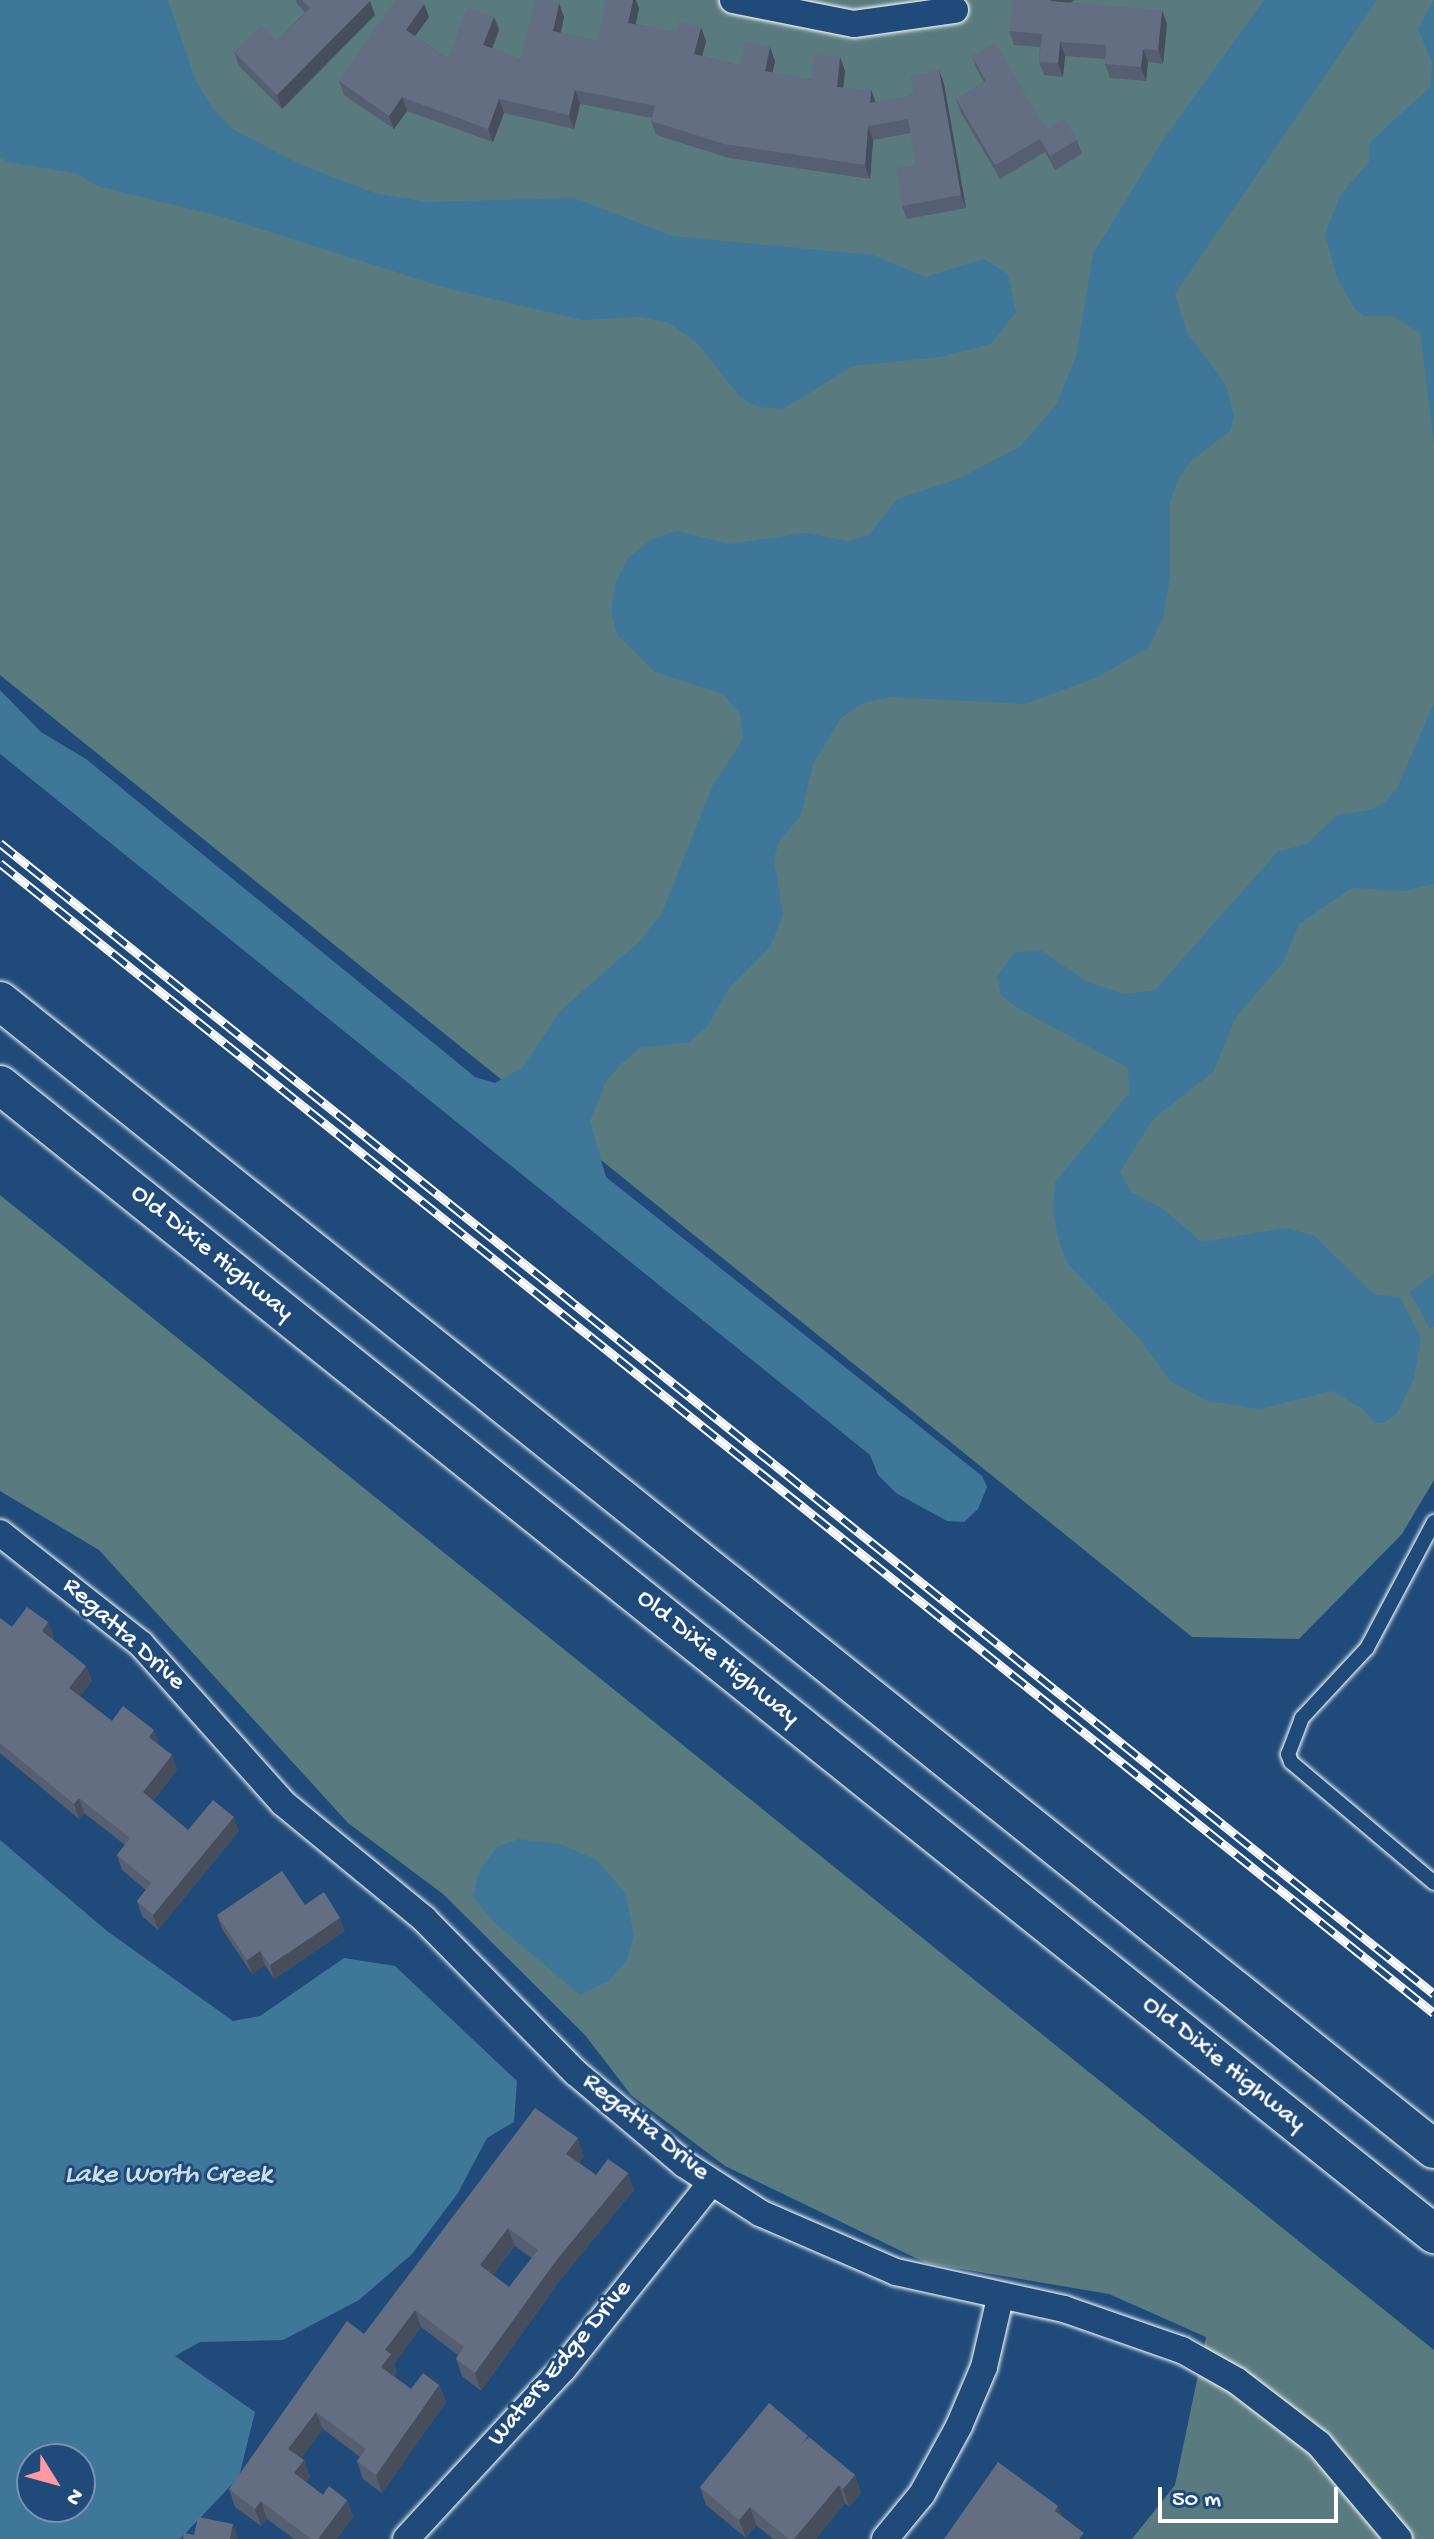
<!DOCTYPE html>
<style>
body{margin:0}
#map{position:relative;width:1434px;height:2539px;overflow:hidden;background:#1f4a7a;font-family:"Gochi Hand",sans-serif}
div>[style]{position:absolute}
.green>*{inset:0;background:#597b7f}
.water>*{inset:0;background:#3f779a}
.roads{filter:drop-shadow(0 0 2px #fff) drop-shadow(0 0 2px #fff)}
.service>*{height:14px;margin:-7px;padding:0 7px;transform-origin:7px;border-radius:7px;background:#1f4a7a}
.minor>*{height:26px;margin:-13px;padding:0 13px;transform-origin:13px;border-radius:13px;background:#1f4a7a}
.secondary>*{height:38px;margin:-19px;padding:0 19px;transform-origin:19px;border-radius:19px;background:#1f4a7a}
.rail>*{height:9px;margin-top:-4.5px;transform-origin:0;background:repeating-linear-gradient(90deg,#1f4a7a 0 18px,#fff 0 36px);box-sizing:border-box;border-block:2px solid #fff}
.wall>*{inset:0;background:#565f71}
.shaded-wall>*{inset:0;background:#464d5c}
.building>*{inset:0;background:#646e83}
span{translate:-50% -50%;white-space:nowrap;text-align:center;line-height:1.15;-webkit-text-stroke:6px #1f4a7a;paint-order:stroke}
.street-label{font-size:26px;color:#fff}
.water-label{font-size:28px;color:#cfdde6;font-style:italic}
.north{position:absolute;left:16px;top:2443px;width:80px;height:80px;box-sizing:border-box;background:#1f4a7a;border:2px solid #7992af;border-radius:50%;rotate:127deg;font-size:22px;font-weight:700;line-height:32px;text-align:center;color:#fff}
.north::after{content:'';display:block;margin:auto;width:28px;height:36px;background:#ff9aa2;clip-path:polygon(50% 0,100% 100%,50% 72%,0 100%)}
.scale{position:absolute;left:1158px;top:2487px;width:180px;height:36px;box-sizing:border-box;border:4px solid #fff;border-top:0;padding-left:10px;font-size:24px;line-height:28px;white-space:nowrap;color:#fff;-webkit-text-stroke:6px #1f4a7a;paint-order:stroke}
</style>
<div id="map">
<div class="green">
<i style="clip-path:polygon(0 0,1434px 0,1434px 1480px,1402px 1534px,1299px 1639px,1192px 1637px,0 675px)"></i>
<i style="clip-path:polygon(0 1195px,1434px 2350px,1434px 2539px,1132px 2539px,1175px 2485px,1206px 2337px,1109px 2294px,926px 2263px,725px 2166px,631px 2095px,585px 2035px,443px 1894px,348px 1823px,99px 1550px,0 1491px)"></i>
</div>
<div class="water">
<i style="clip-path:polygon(0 0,168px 0,195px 79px,213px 109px,234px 130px,304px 166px,375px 193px,427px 202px,574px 198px,673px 236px,873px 255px,925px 277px,984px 259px,1008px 274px,1016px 312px,991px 344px,940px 357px,853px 366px,783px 409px,757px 407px,740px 397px,697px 343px,669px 323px,640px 317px,582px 320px,446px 288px,223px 217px,97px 186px,78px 174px,8px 162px,0 157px)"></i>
<i style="clip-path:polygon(1264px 0,1377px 0,1175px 294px,1187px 332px,1226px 385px,1234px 417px,1230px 431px,1191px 461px,1177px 481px,1170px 503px,1170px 577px,1164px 615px,1149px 647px,1098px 677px,1025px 704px,892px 697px,863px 703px,841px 718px,813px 764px,801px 816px,779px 841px,774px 859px,783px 915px,770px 947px,729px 988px,706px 1028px,689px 1042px,640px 1048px,619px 1066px,606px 1082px,590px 1121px,606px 1177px,982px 1476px,987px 1487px,978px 1509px,964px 1522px,947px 1521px,896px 1493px,878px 1475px,870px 1455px,0 754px,0 690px,41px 732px,86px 759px,475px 1077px,495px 1083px,522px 1068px,561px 1010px,639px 942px,662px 913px,713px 785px,743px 739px,740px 714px,723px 694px,655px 672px,617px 635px,611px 612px,615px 584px,628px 558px,652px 539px,677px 531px,730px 544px,806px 533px,848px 541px,869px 535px,897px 499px,960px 478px,1021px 446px,1056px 405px,1076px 357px,1093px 254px,1161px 143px)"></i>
<i style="clip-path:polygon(1434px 0,1434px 444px,1420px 333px,1392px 316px,1363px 316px,1355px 309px,1337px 278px,1325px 234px,1341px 194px,1369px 162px,1370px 142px,1430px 87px,1432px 63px,1418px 29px)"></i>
<i style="clip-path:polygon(1434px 703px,1434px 884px,1404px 891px,1352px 888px,1299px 924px,1284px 961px,1236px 1017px,1213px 1072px,1153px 1119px,1120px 1172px,1131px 1192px,1162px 1208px,1202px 1242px,1286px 1228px,1315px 1236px,1374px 1294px,1400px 1297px,1421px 1338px,1414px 1379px,1397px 1413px,1384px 1423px,1375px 1423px,1361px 1408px,1332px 1391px,1260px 1409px,1208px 1401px,1170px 1381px,1140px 1339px,1067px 1263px,1059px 1242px,1053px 1211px,1055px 1182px,1129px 1093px,1128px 1068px,1016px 1007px,1001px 995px,997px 976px,1014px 953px,1040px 950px,1086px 981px,1123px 994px,1155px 990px,1277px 852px,1307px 844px,1337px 815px,1371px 810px,1386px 801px,1397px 788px)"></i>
<i style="clip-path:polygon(1434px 1274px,1434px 1327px,1430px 1329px,1410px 1292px)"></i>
<i style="clip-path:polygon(519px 1839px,559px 1844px,597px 1860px,625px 1893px,634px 1935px,627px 1960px,609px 1981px,580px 1995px,494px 1922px,473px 1897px,479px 1871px,497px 1847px)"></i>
<i style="clip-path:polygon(evenodd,0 1840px,107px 1931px,233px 2021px,260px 2016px,344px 1958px,395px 1966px,517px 2081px,514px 2122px,487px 2138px,458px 2193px,412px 2254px,359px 2300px,283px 2340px,200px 2342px,175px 2356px,255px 2412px,239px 2477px,180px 2539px,0 2539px,0 1840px,32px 2459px,80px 2459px,80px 2507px,32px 2507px,32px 2459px)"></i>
</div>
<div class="roads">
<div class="service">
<i style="left:1434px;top:1522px;width:143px;rotate:118deg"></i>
<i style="left:1367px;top:1648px;width:96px;rotate:132.9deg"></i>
<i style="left:1302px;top:1718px;width:39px;rotate:111deg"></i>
<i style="left:1288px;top:1754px;width:9px;rotate:69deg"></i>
<i style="left:1291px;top:1762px;width:187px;rotate:40.2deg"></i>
</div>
<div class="minor">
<i style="left:733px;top:0;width:123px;rotate:11.2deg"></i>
<i style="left:854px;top:24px;width:102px;rotate:-7.9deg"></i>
<i style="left:0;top:1533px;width:179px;rotate:38.2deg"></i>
<i style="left:141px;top:1644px;width:213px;rotate:48.2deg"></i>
<i style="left:283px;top:1803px;width:183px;rotate:39.4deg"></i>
<i style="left:424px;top:1919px;width:216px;rotate:45.4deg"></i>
<i style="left:576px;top:2073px;width:141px;rotate:40.1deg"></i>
<i style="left:684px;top:2164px;width:90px;rotate:32.8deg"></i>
<i style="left:760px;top:2213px;width:148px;rotate:23.5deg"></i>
<i style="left:896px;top:2272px;width:172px;rotate:12.4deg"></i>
<i style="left:1064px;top:2309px;width:125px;rotate:19.2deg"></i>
<i style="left:1182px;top:2350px;width:63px;rotate:29.4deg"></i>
<i style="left:1237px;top:2381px;width:103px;rotate:37.5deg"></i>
<i style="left:1319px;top:2444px;width:124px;rotate:49.9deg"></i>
<i style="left:406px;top:2539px;width:231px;rotate:-47.3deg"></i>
<i style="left:563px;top:2369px;width:238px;rotate:-51.5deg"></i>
<i style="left:885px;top:2539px;width:58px;rotate:-50.6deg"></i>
<i style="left:922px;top:2494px;width:77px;rotate:-61.4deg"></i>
<i style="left:959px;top:2426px;width:64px;rotate:-67deg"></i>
<i style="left:984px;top:2367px;width:71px;rotate:-76.9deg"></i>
</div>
<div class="secondary">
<i style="left:0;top:1001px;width:1837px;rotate:38.68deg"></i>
<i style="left:0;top:1085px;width:1838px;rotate:38.7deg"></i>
</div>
</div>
<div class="rail">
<i style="left:0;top:843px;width:1839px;rotate:38.75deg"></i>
<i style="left:0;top:863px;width:1838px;rotate:38.73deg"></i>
</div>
<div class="wall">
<i style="clip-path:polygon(296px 0,368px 0,375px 15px,282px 109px,239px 66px,234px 52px,277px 41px,305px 12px,297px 4px)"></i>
<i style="clip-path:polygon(1071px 2px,1167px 24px,1163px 64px,1148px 62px,1146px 81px,1110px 78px,1105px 64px,1105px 59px,1065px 56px,1063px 77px,1044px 75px,1039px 62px,1040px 47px,1014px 45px,1009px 31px)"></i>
<i style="clip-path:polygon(424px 4px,429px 17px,415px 36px,448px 59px,494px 17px,499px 30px,492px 49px,521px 59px,564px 17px,561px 33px,597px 41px,639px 8px,636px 24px,706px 41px,702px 56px,740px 66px,770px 47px,775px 61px,772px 73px,812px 80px,840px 57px,845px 71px,843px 88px,871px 90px,876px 102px,914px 95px,939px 70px,944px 84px,966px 208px,907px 219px,902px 206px,916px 165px,911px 133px,873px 140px,870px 179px,729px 158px,656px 135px,651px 121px,652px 118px,580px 104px,574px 129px,504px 113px,493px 142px,407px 111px,394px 129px,344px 95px,339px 81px)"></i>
<i style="clip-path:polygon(972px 56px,1046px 129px,1077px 140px,1082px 154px,1055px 170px,1045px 152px,1000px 179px,961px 113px,956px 99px,984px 82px,977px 70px)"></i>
<i style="clip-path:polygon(0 1618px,12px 1627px,48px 1622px,54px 1637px,52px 1639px,86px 1666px,92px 1681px,80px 1696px,112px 1721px,159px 1745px,177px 1770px,153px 1801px,188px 1830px,239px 1831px,158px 1930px,142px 1916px,137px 1901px,146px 1890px,122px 1870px,117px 1855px,125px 1845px,84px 1813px,79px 1819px,0 1753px)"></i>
<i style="clip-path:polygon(305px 1905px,345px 1931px,274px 1979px,265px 1965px,252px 1974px,222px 1929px,217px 1915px)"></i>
<i style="clip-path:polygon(evenodd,584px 2156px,579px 2163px,596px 2175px,628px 2173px,634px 2190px,561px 2279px,481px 2391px,462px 2376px,456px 2359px,458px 2355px,421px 2327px,394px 2364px,397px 2372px,394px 2376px,411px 2389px,439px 2385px,446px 2402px,382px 2493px,363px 2479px,357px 2461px,360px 2457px,323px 2429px,301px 2458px,304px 2460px,310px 2477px,306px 2482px,323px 2495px,347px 2500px,353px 2517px,337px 2539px,294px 2539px,267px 2519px,261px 2526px,235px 2507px,229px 2489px,364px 2334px,584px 2156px,515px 2246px,532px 2258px,509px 2287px,493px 2275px,515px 2246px)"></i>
<i style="clip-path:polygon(809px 2438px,855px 2475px,861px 2493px,849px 2507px,845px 2503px,816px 2539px,773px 2539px,756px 2525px,746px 2538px,706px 2505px,700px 2487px)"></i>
</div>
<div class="shaded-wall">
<i style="clip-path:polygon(633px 0,636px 0,639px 8px,633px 37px,628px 23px)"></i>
<i style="clip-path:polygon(1051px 0,1074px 0,1055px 14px)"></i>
<i style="clip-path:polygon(370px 1px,375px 15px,282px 109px,277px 95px)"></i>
<i style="clip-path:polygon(559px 3px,564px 17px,558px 45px,553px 31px)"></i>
<i style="clip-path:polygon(424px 4px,429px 17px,410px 43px,406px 30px)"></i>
<i style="clip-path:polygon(1162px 10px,1167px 24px,1163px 64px,1158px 50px)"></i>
<i style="clip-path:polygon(494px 17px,499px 30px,488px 59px,483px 45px)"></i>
<i style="clip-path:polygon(701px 27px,706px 41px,699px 68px,694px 54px)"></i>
<i style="clip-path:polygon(1060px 42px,1065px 56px,1063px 77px,1058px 63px)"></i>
<i style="clip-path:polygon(770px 47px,775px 61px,770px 85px,765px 71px)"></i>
<i style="clip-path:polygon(1143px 49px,1148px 62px,1146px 81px,1141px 67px)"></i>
<i style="clip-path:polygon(840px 57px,845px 71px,842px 101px,837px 87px)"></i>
<i style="clip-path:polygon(939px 70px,944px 84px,966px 208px,961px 195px)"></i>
<i style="clip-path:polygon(575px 90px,580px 104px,574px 129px,569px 115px)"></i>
<i style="clip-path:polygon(871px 90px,876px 104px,870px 103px)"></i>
<i style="clip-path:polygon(402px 97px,407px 111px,394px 129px,389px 116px)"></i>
<i style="clip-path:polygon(499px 99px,504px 113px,493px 142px,488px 129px)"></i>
<i style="clip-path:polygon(868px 126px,873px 140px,870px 179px,865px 165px)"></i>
<i style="clip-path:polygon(48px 1622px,54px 1637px,47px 1646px,42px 1631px)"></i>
<i style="clip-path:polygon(86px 1666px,92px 1681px,75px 1702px,69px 1688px)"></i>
<i style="clip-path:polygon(154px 1730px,159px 1744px,149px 1737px)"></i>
<i style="clip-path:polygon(172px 1755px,177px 1770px,148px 1807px,143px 1792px)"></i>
<i style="clip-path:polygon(79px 1798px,84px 1813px,79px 1819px,74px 1804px)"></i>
<i style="clip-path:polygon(234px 1817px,239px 1831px,158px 1930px,153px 1915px)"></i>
<i style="clip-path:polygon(340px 1918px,345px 1931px,274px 1979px,270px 1965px)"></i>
<i style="clip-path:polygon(260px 1951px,265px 1965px,252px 1974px,247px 1960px)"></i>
<i style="clip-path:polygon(578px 2138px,584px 2156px,573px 2171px,566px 2154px)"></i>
<i style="clip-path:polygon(628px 2173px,634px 2190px,561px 2279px,481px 2391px,475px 2373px,555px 2262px)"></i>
<i style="clip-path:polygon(508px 2228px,515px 2246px,487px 2283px,480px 2265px)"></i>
<i style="clip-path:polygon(415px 2310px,421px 2327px,394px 2364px,397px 2372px,388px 2384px,381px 2367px,385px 2350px)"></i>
<i style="clip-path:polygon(439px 2385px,446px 2402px,382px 2493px,376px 2475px)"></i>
<i style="clip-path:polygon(316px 2412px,323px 2429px,295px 2466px,288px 2449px)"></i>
<i style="clip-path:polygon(304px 2460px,310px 2477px,300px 2491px,294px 2473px)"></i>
<i style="clip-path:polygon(855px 2475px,861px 2493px,849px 2507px,843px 2489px)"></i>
<i style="clip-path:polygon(839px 2485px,845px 2503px,816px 2539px,794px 2539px)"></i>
<i style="clip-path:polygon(347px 2500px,353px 2517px,337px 2539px,318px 2539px)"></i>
<i style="clip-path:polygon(261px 2501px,267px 2519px,261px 2526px,255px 2509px)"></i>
<i style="clip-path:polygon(1058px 2506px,1065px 2524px,1055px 2511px)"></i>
<i style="clip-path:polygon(750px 2507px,756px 2525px,746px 2538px,739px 2520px)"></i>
<i style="clip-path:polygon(233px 2524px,238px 2538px,238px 2539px,230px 2539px)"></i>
</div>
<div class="building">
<i style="clip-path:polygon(302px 0,368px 0,370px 1px,277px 95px,234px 52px,261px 25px,277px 41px,310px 8px)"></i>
<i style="clip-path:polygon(395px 0,418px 0,424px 4px,406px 30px,448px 59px,467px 7px,494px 17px,483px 45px,521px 59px,535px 0,547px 0,559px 3px,553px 31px,597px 41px,606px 0,633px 0,628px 23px,676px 32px,679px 21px,701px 27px,694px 54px,740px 66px,745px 42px,770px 47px,765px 71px,812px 80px,814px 55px,840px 57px,837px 87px,871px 90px,870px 103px,914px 95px,910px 76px,939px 70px,961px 195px,902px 206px,896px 168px,916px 165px,908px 119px,868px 126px,865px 165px,724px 144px,651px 121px,655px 106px,575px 90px,569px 115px,499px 99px,488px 129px,402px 97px,389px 116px,339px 81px)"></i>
<i style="clip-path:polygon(1012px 0,1051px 0,1050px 1px,1162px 10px,1158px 50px,1143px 49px,1141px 67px,1105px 64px,1106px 45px,1060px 42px,1058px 63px,1039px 62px,1042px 34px,1009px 31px)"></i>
<i style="clip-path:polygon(995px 43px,1046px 129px,1064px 118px,1077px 140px,1050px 156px,1040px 139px,995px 165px,956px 99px,986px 81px,972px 56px)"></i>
<i style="clip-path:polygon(27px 1607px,48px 1622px,42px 1631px,86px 1666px,69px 1688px,112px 1721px,123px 1706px,154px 1730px,149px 1737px,172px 1755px,143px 1792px,188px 1830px,213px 1800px,234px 1817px,153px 1915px,137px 1901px,151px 1883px,117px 1855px,130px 1838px,79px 1798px,74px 1804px,0 1743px,0 1618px,12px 1627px)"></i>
<i style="clip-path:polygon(282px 1871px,305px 1905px,324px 1892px,340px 1918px,270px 1965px,260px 1951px,247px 1960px,217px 1915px)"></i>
<i style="clip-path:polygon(evenodd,535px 2108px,578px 2138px,566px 2154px,596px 2175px,608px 2159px,628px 2173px,555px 2262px,475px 2373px,456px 2359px,464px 2347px,415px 2310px,385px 2350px,391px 2354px,381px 2367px,411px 2389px,423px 2373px,439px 2385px,376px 2475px,357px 2461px,366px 2449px,316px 2412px,288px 2449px,304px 2460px,294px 2473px,323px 2495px,329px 2486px,347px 2500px,318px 2539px,311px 2539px,261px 2501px,255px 2509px,229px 2489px,347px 2321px,364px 2334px,535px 2108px,508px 2228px,538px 2250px,509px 2287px,480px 2265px,508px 2228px)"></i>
<i style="clip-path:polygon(769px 2403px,808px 2436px,798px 2448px,809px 2437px,855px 2475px,843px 2489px,839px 2485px,794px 2539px,789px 2539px,750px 2507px,739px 2520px,700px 2487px)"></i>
<i style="clip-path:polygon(998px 2462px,1058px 2506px,1055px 2511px,1084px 2533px,1079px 2539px,944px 2539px)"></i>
<i style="clip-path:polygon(198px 2517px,233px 2524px,230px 2539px,183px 2539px,184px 2533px,194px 2535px)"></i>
</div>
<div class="street-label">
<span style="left:211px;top:1254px;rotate:39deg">Old Dixie Highway</span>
<span style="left:123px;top:1635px;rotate:42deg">Regatta Drive</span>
<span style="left:717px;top:1659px;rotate:39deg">Old Dixie Highway</span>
<span style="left:1223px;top:2065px;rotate:39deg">Old Dixie Highway</span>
<span style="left:645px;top:2128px;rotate:39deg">Regatta Drive</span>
<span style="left:561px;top:2364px;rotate:-50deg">Waters Edge Drive</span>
</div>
<div class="water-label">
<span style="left:168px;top:2176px">Lake Worth Creek</span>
</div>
<div class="north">N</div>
<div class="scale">50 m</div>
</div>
